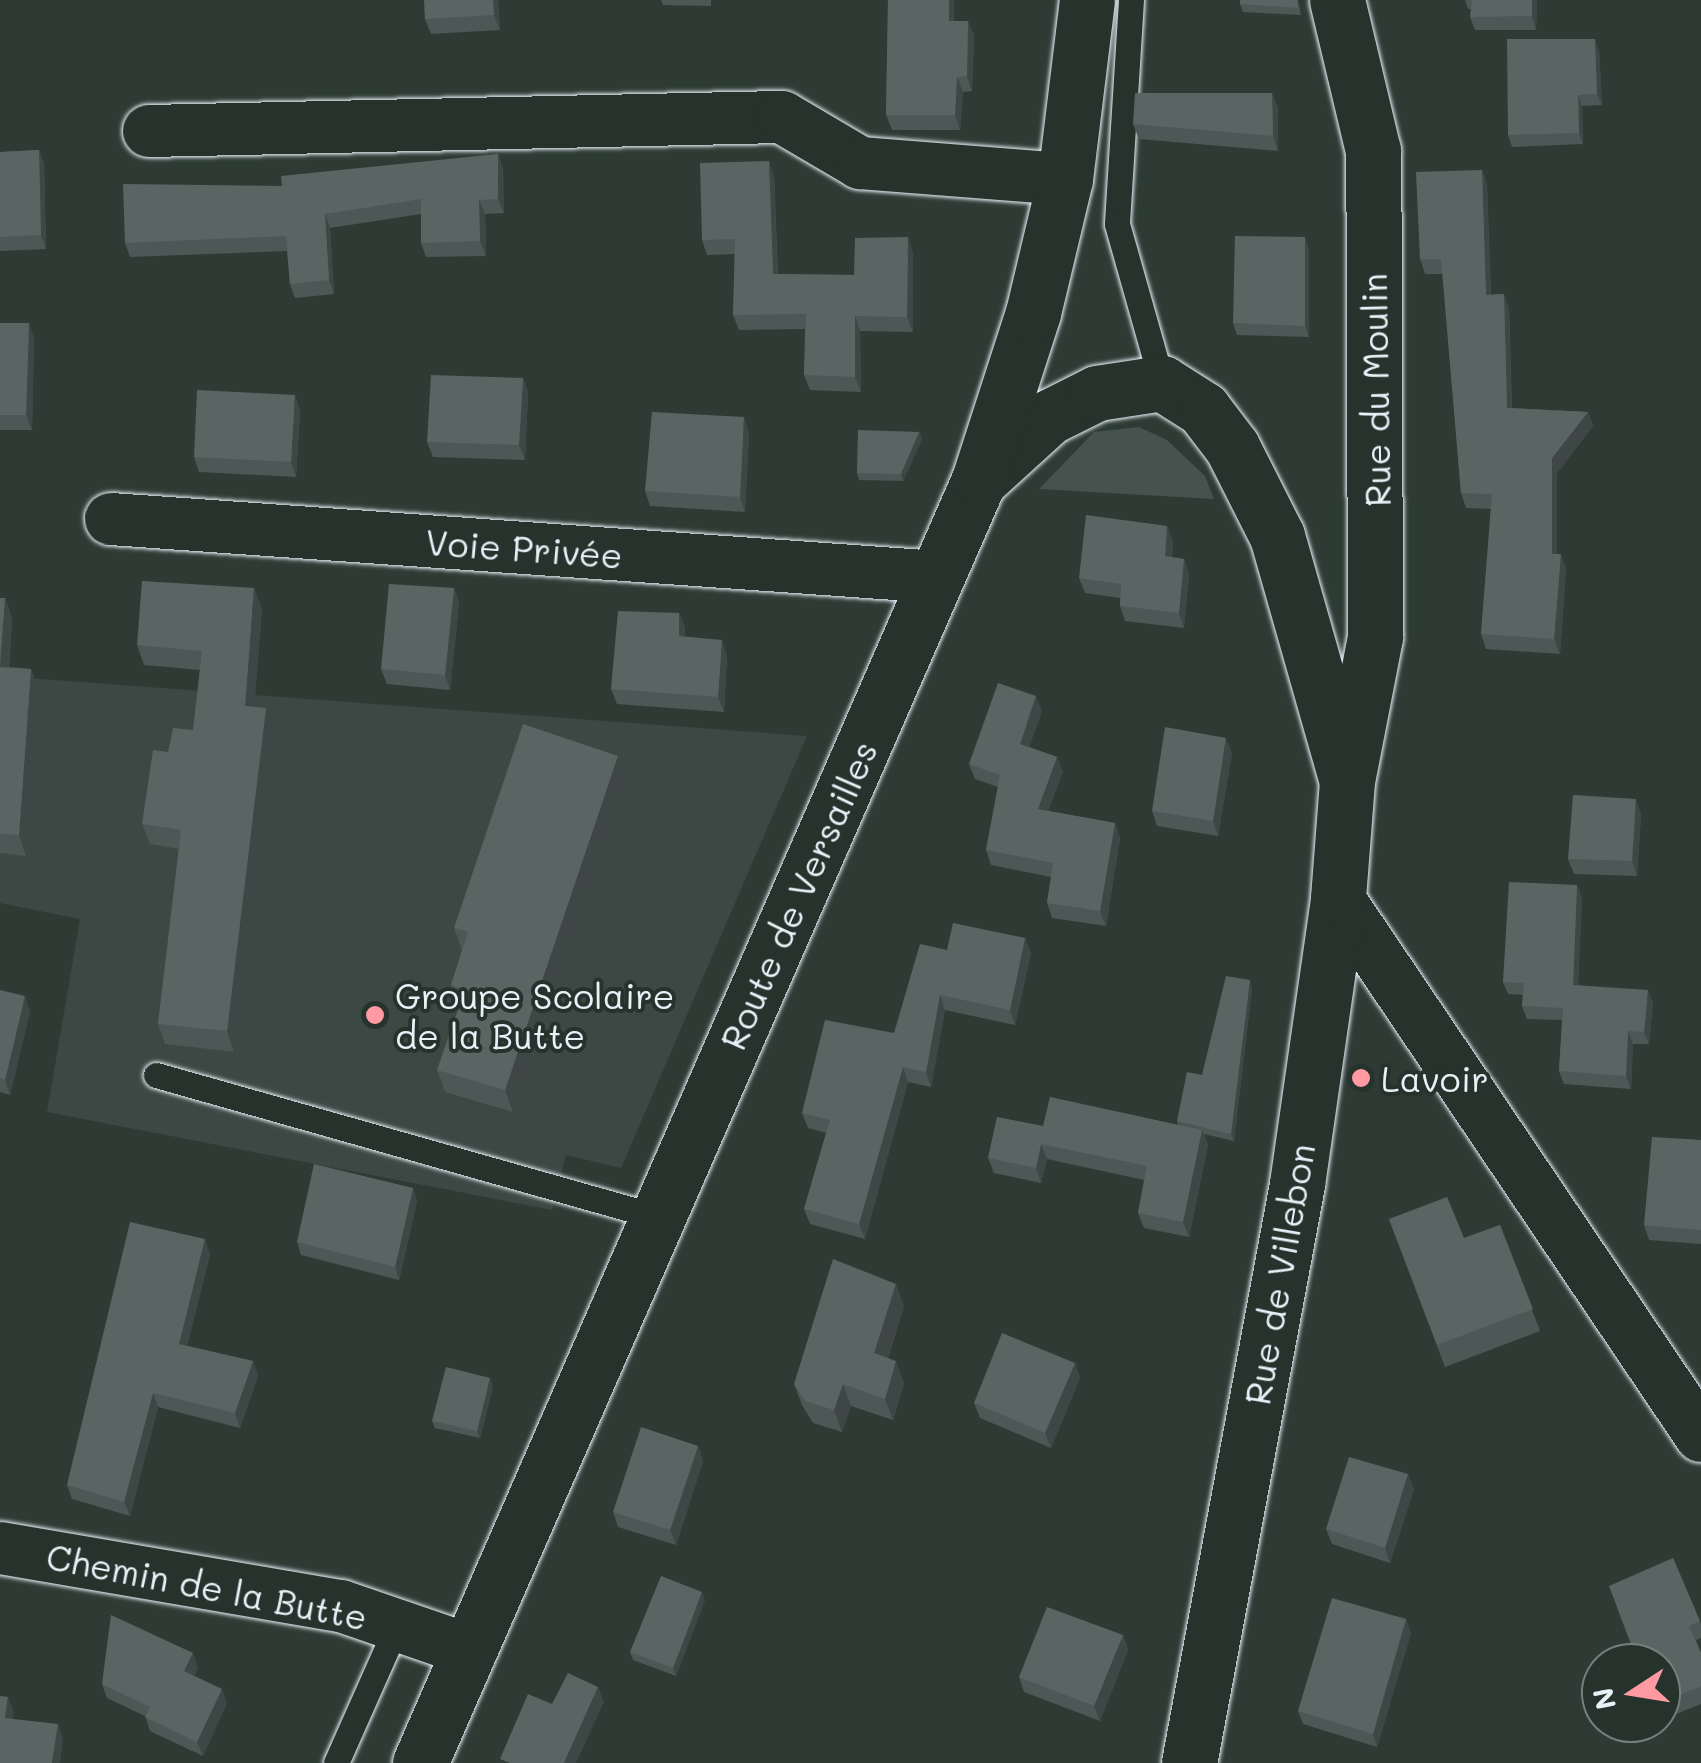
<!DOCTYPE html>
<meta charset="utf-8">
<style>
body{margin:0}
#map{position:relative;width:1701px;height:1763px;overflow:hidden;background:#2e3b35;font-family:Mali,sans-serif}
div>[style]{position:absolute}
.built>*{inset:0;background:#3b4843}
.green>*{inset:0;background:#45524e}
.roads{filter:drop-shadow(0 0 2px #e8f1f8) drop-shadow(0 0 2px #e8f1f8)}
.lane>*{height:25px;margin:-12.5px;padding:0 12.5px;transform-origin:12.5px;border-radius:12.5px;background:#26332d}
.street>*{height:52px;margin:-26px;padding:0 26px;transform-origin:26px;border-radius:26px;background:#26332d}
.secondary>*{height:55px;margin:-27.5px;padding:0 27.5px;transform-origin:27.5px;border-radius:27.5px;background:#26332d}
.wall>*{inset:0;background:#4d5755}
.shaded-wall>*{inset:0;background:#3e4745}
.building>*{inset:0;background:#596563}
.dots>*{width:28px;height:28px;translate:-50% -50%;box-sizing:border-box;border:5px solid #26332d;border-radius:50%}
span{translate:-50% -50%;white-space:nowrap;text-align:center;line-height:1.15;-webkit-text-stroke:8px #26332d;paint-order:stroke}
.street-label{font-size:35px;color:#e8f1f8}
.poi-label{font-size:35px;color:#e8f1f8}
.left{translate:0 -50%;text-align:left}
.north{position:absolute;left:1581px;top:1643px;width:100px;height:100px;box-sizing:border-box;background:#26332d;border:2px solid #747f7e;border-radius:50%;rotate:258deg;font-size:28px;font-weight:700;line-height:40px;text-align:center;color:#e8f1f8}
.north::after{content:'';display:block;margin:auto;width:35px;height:45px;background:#ff9aa2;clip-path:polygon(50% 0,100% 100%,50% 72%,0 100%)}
</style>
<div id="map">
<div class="built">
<i style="clip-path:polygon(0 676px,807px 736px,621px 1168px,566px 1155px,552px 1210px,47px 1112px,80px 919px,0 903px)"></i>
</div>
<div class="green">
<i style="clip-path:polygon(1139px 427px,1167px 440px,1205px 476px,1214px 499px,1039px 489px,1094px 432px)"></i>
</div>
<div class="roads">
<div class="lane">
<i style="left:1131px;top:0;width:224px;rotate:93.6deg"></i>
<i style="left:1117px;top:224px;width:165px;rotate:74.2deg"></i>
<i style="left:156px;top:1075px;width:522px;rotate:15.79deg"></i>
<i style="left:336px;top:1763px;width:153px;rotate:-66.1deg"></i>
</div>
<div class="street">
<i style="left:149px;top:131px;width:633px;rotate:-1.27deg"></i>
<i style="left:782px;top:117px;width:91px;rotate:30.5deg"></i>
<i style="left:860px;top:163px;width:206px;rotate:4.5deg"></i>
<i style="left:111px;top:519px;width:829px;rotate:4.01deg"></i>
<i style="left:1338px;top:898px;width:649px;rotate:55.99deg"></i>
<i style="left:0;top:1548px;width:346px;rotate:9.7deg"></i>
<i style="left:341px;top:1606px;width:135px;rotate:19deg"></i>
</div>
<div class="secondary">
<i style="left:982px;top:478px;width:91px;rotate:-42.3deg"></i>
<i style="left:1049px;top:417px;width:54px;rotate:-26.6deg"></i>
<i style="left:1097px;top:393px;width:66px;rotate:-8.7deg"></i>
<i style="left:1162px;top:383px;width:49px;rotate:32.4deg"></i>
<i style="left:1203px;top:409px;width:48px;rotate:52.7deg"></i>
<i style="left:1232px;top:447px;width:100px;rotate:63.2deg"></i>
<i style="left:1277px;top:536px;width:248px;rotate:74.1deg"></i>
<i style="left:420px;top:1763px;width:1399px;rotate:-66.46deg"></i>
<i style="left:979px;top:480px;width:176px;rotate:-72.1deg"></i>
<i style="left:1033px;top:313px;width:138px;rotate:-76.6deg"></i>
<i style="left:1065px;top:179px;width:180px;rotate:-83deg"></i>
<i style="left:1189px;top:1763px;width:589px;rotate:-79.43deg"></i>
<i style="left:1297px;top:1184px;width:289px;rotate:-81.8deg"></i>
<i style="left:1338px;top:898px;width:117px;rotate:-85.6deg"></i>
<i style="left:1347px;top:781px;width:147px;rotate:-79deg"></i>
<i style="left:1375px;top:637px;width:486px;rotate:-90.2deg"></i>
<i style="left:1373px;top:151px;width:155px;rotate:-103.4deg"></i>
</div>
</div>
<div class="wall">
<i style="clip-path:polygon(498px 0,500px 30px,431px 34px,425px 19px)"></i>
<i style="clip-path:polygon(661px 0,711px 0,711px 6px,663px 5px)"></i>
<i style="clip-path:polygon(888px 0,954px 0,954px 21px,968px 21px,974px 36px,972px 91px,963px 92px,960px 130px,892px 130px,886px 115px)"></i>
<i style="clip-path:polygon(1298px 0,1301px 15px,1243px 12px,1240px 4px)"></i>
<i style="clip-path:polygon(1465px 0,1537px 0,1536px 30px,1475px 30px,1470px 17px,1471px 9px,1468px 9px)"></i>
<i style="clip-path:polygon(1599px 50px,1602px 105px,1582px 106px,1583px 144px,1512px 147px,1508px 135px)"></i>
<i style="clip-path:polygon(1272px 93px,1278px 108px,1278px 151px,1139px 139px,1133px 124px)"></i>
<i style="clip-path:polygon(39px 150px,44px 164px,46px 249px,0 251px,0 152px)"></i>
<i style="clip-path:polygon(498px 154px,503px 169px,504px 213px,485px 214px,486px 256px,426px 257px,421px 243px,421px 214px,330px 228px,334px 294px,295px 298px,290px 284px,287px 251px,130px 257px,125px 243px,282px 186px)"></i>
<i style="clip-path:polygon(1482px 170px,1487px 185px,1491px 295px,1504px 294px,1509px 309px,1512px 408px,1588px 412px,1593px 426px,1557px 473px,1557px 554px,1566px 569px,1560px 654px,1486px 649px,1481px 634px,1491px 509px,1466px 508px,1461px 493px,1443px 274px,1425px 274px,1420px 259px)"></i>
<i style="clip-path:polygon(774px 176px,778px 274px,854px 275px,913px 252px,913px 332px,860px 331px,861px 392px,810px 390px,804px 375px,805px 329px,739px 330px,733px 315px,735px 254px,707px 255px,702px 240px)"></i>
<i style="clip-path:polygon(1309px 249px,1309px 337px,1237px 335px,1233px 323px)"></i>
<i style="clip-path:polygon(0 323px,34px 338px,32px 430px,0 430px)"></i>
<i style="clip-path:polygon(523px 378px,528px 393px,525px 460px,433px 457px,427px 442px)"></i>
<i style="clip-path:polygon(300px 410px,296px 477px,199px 472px,194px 457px)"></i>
<i style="clip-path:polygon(749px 432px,745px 512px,650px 506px,645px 491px)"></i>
<i style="clip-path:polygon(919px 432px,922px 439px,903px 481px,859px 480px,857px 473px)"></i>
<i style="clip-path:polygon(1167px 526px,1173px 541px,1172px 557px,1184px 559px,1189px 574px,1184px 628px,1125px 621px,1120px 606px,1120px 598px,1085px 593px,1079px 578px)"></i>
<i style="clip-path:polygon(454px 588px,459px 603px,450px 690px,387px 684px,381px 669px)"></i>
<i style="clip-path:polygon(0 598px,5px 598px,12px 619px,9px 667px,31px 669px,38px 690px,26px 856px,0 853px)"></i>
<i style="clip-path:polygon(262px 608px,254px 706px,273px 728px,234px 1052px,165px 1044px,158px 1024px,179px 849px,150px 844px,142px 824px,168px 752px,193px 730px,200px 670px,144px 665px,137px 645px)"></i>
<i style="clip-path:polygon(679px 613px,685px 628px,685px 637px,727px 655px,724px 712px,617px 704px,611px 689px)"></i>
<i style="clip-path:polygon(1042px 711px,1029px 747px,1057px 757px,1063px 772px,1048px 811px,1115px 823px,1120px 838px,1106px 926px,1052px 918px,1047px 903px,1051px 877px,991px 865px,986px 850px,998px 787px,975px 779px,969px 764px)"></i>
<i style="clip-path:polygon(1232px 753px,1218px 836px,1157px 826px,1152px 811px)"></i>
<i style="clip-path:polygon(626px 778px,513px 1112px,445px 1092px,437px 1070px,459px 1007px,451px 985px,462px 950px,454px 928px)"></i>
<i style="clip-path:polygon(1641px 814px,1637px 876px,1574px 874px,1568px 859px)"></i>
<i style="clip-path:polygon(1577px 885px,1582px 898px,1578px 985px,1653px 1002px,1649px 1044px,1633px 1044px,1631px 1089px,1564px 1084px,1559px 1071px,1562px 1020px,1527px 1019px,1522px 1006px,1523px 995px,1508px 994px,1503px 982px)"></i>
<i style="clip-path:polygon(1025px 938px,1031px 953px,1015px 1025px,945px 1010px,931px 1087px,908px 1082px,865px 1239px,810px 1224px,804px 1209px,826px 1133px,808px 1128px,802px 1113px,894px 1033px,947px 950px)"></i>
<i style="clip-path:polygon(1252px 988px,1234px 1141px,1204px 1134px,1208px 1145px,1189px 1237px,1144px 1228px,1138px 1213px,1144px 1180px,1047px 1159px,1041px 1183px,994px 1173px,988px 1158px,1043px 1126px,1178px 1125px,1177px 1121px)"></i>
<i style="clip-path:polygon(0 990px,30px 1011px,10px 1095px,0 1092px)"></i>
<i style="clip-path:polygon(1701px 1140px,1701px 1244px,1649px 1240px,1644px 1225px)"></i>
<i style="clip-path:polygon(413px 1188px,417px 1201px,399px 1280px,301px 1255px,297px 1242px)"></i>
<i style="clip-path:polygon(1389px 1219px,1464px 1238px,1500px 1225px,1540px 1331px,1445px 1367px)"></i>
<i style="clip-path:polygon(210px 1254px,187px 1346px,253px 1361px,258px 1376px,240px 1428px,158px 1407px,130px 1516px,72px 1499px,67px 1485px)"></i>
<i style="clip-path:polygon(904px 1306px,888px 1358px,904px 1383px,893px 1420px,851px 1406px,842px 1432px,813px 1423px,802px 1405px,794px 1384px)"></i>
<i style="clip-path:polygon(1075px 1363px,1080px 1378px,1051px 1448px,980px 1418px,974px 1403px)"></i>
<i style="clip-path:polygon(493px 1386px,480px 1438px,435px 1428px,432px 1421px)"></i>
<i style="clip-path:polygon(698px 1446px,703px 1461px,676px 1545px,618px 1527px,613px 1512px)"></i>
<i style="clip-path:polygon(1414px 1489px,1390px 1563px,1332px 1544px,1326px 1529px)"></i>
<i style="clip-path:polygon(1673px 1558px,1701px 1624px,1701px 1638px,1696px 1640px,1701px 1653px,1701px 1704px,1661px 1720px,1661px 1663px)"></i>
<i style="clip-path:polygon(705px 1600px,676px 1676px,633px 1660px,630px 1652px)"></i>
<i style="clip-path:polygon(1406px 1619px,1411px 1633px,1377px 1747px,1303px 1724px,1298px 1711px)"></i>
<i style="clip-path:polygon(1123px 1635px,1128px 1650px,1100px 1721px,1024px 1692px,1019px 1677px)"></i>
<i style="clip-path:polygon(198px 1667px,194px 1676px,227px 1703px,203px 1756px,150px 1731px,145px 1716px,107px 1698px,102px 1684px)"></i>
</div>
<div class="shaded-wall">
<i style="clip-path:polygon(493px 0,498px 0,500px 30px,494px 15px)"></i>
<i style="clip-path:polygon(949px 0,954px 0,954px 36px,949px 21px)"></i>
<i style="clip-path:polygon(1532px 0,1537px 0,1536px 30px,1532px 16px)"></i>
<i style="clip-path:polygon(968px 21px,974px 36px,972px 91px,967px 76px)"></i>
<i style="clip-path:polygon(1595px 39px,1599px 50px,1602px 105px,1597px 94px)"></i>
<i style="clip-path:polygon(957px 77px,963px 92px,960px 130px,955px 115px)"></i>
<i style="clip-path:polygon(1272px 93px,1278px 108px,1278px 151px,1273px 136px)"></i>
<i style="clip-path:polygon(1578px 95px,1582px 106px,1583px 144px,1579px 133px)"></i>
<i style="clip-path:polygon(39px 150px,44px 164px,46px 249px,41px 235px)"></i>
<i style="clip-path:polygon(498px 154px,503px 169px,504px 213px,498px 199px)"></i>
<i style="clip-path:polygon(769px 161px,774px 176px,778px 289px,773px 274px)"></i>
<i style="clip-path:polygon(1482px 170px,1487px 185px,1491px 310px,1486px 295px)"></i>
<i style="clip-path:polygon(479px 200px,485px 214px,486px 256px,480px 241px)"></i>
<i style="clip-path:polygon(325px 214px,330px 228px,334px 294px,329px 280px)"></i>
<i style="clip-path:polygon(908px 237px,913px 252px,913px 332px,907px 317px)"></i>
<i style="clip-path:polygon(1305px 237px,1309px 249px,1309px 337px,1305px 326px)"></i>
<i style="clip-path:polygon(1504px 294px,1509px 309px,1512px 422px,1507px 408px)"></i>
<i style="clip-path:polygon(855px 316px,860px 331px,861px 392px,855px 377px)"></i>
<i style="clip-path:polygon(29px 323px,34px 338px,32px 430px,26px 415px)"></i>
<i style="clip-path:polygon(523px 378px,528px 393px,525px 460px,519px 445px)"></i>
<i style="clip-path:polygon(295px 395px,300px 410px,296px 477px,291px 462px)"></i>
<i style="clip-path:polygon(1588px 412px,1593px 426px,1557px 473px,1557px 568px,1552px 554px,1552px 458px)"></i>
<i style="clip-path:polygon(744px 417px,749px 432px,745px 512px,740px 497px)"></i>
<i style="clip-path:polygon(919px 432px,922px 439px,903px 481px,901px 474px)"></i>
<i style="clip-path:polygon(1167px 526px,1173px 541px,1170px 571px,1165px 556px)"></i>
<i style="clip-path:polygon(1561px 554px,1566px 569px,1560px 654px,1554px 639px)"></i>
<i style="clip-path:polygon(1184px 559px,1189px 574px,1184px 628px,1179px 613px)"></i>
<i style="clip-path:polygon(254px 588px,262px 608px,253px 726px,245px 706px)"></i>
<i style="clip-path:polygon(454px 588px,459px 603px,450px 690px,445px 675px)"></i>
<i style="clip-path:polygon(5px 598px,12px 619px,7px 687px,0 668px)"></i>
<i style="clip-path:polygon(679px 613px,685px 628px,685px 651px,679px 636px)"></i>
<i style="clip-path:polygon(722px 640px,727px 655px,724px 712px,718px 697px)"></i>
<i style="clip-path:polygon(31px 669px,38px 690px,26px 856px,19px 835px)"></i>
<i style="clip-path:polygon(1036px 696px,1042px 711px,1025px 759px,1020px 744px)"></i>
<i style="clip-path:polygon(266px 708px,273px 728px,234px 1052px,227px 1031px)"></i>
<i style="clip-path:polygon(1226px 738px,1232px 753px,1218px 836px,1213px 821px)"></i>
<i style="clip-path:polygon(618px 756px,626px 778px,513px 1112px,505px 1090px)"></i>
<i style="clip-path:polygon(1057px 757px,1063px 772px,1043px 824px,1038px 809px)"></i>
<i style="clip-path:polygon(1636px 799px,1641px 814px,1637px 876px,1632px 861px)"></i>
<i style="clip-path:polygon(1115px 823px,1120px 838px,1106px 926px,1100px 911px)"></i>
<i style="clip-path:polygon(1577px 885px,1582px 898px,1577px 998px,1573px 985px)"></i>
<i style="clip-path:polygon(1025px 938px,1031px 953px,1015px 1025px,1010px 1010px)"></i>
<i style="clip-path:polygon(1250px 980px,1252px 988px,1234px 1141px,1231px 1134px)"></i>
<i style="clip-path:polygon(1648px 990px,1653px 1002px,1649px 1044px,1644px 1032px)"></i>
<i style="clip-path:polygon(940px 995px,945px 1010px,931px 1087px,926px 1072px)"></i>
<i style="clip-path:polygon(25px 996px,30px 1011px,10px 1095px,5px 1080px)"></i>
<i style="clip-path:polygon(1628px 1031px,1633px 1044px,1631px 1089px,1626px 1076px)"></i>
<i style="clip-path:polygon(903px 1067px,908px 1082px,865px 1239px,859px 1224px)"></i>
<i style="clip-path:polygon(1202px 1130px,1208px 1145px,1189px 1237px,1183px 1222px)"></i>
<i style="clip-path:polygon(1041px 1144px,1047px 1159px,1041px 1183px,1036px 1168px)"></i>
<i style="clip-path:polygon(413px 1188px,417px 1201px,399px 1280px,395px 1267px)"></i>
<i style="clip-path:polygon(205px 1239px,210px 1254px,184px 1358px,179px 1344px)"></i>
<i style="clip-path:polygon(896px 1284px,904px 1306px,882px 1375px,874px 1353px)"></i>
<i style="clip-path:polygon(253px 1361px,258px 1376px,240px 1428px,235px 1413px)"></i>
<i style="clip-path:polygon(896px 1361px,904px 1383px,893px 1420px,885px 1399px)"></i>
<i style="clip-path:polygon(1075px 1363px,1080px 1378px,1051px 1448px,1045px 1433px)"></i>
<i style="clip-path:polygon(490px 1378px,493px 1386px,480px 1438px,477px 1431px)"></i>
<i style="clip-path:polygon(843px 1384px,851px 1406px,842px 1432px,834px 1410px)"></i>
<i style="clip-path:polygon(153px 1393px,158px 1407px,130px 1516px,124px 1502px)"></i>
<i style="clip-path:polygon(698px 1446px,703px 1461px,676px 1545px,670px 1530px)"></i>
<i style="clip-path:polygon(1408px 1474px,1414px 1489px,1390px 1563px,1385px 1548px)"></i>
<i style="clip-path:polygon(702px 1592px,705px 1600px,676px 1676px,673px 1668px)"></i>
<i style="clip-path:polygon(1406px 1619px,1411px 1633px,1377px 1747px,1373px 1734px)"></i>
<i style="clip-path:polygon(1123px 1635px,1128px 1650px,1100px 1721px,1094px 1706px)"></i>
<i style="clip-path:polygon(193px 1653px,198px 1667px,189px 1685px,184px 1671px)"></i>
<i style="clip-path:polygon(598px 1687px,604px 1702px,576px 1763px,564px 1763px)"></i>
<i style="clip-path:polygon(222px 1689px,227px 1703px,203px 1756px,197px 1742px)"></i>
<i style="clip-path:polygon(8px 1697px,14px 1712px,10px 1733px,5px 1718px)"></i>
<i style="clip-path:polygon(58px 1724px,63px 1739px,60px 1763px,52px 1763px)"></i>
</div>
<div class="building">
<i style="clip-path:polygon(424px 0,493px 0,494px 15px,425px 19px)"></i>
<i style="clip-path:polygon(888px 0,949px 0,949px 21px,968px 21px,967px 76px,957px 77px,955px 115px,886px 115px)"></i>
<i style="clip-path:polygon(1240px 0,1297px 0,1298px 8px,1240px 4px)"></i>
<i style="clip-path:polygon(1472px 0,1532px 0,1532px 16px,1470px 17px)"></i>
<i style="clip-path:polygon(1507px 39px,1595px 39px,1597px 94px,1578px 95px,1579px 133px,1508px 135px)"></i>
<i style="clip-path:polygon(1135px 93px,1272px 93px,1273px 136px,1133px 124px)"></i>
<i style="clip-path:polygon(39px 150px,41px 235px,0 237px,0 152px)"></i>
<i style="clip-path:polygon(498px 154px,498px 199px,479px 200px,480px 241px,421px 243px,421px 199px,325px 214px,329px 280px,290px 284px,286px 236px,125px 243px,123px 184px,282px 186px,281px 176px)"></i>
<i style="clip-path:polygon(769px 161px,773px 274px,854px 275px,855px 238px,908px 237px,907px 317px,855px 316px,855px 377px,804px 375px,806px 314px,733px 315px,735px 239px,702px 240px,700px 163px)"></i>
<i style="clip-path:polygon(1482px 170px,1486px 295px,1504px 294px,1507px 408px,1588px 412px,1552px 458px,1552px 554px,1561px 554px,1554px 639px,1481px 634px,1492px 494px,1461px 493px,1441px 259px,1420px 259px,1416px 172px)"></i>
<i style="clip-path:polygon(1235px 236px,1305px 237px,1305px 326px,1233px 323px)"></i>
<i style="clip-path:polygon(0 323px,29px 323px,26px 415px,0 415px)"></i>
<i style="clip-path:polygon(431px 375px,523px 378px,519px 445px,427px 442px)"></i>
<i style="clip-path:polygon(197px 390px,295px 395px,291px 462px,194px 457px)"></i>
<i style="clip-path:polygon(652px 412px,744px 417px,740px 497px,645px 491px)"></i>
<i style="clip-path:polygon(858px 430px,919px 432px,901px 474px,857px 473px)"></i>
<i style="clip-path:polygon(1086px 515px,1167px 526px,1165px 556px,1184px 559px,1179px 613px,1120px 606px,1121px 584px,1079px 578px)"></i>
<i style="clip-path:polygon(142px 581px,254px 588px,245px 706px,266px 708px,227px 1031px,158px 1024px,181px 830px,142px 824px,153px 750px,168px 752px,173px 728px,193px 730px,202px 651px,137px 645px)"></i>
<i style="clip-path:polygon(389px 584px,454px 588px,445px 675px,381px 669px)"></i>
<i style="clip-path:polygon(0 598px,5px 598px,0 661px)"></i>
<i style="clip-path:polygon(618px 611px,679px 613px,679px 636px,722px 640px,718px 697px,611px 689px)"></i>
<i style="clip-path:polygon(0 667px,31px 669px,19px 835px,0 834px)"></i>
<i style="clip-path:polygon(998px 683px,1036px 696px,1020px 744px,1057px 757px,1038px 809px,1115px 823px,1100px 911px,1047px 903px,1053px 863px,986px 850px,1000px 775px,969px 764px)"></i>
<i style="clip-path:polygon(523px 724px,618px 756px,505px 1090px,437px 1070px,465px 990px,451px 985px,468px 932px,454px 928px)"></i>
<i style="clip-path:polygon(1165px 727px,1226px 738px,1213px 821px,1152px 811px)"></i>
<i style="clip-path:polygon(1573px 795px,1636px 799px,1632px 861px,1568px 859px)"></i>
<i style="clip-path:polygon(1509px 882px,1577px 885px,1573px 985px,1648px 990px,1644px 1032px,1628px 1031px,1626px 1076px,1559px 1071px,1563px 1008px,1522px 1006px,1524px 983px,1503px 982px)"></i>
<i style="clip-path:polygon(953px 923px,1025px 938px,1010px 1010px,940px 995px,926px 1072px,903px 1067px,859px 1224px,804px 1209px,830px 1120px,802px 1113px,825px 1020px,894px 1033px,920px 944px,947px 950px)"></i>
<i style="clip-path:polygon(1226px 976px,1250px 980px,1231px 1134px,1177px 1121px,1187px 1072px,1202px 1075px)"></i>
<i style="clip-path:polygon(0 990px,25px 996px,5px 1080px,0 1078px)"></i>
<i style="clip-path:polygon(1050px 1097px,1202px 1130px,1183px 1222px,1138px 1213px,1147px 1166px,1041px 1144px,1036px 1168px,988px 1158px,997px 1117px,1043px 1126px)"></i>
<i style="clip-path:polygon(1652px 1137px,1701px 1140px,1701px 1230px,1644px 1225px)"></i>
<i style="clip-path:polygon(314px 1164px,413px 1188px,395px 1267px,297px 1242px)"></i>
<i style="clip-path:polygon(1447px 1197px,1464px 1238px,1500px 1225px,1533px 1309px,1437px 1345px,1389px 1219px)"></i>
<i style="clip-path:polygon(130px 1222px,205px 1239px,179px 1344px,253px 1361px,235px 1413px,153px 1393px,124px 1502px,67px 1485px)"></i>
<i style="clip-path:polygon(833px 1259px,896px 1284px,874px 1353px,896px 1361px,885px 1399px,843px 1384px,834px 1410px,805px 1401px,794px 1384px)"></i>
<i style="clip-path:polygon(1002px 1333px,1075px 1363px,1045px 1433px,974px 1403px)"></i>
<i style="clip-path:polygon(446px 1367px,490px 1378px,477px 1431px,432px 1421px)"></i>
<i style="clip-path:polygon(641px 1427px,698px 1446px,670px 1530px,613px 1512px)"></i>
<i style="clip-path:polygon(1349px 1457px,1408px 1474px,1385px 1548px,1326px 1529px)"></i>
<i style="clip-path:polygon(1673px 1558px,1700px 1621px,1689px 1626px,1701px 1653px,1701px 1686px,1661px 1703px,1661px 1663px,1638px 1663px,1609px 1586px)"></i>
<i style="clip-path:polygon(661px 1576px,702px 1592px,673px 1668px,630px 1652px)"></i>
<i style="clip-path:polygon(1332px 1598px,1406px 1619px,1373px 1734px,1298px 1711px)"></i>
<i style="clip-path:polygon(1047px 1607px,1123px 1635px,1094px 1706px,1019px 1677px)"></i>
<i style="clip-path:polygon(111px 1615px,193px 1653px,184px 1671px,222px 1689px,197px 1742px,145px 1717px,150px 1707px,102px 1684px)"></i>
<i style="clip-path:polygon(568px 1673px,598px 1687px,564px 1763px,510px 1763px,500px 1759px,528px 1694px,552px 1704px)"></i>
<i style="clip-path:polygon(0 1696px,8px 1697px,5px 1718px,58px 1724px,52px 1763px,0 1763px)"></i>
</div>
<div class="dots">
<i style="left:375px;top:1015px;background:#ff9aa2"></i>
<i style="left:1361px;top:1078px;background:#ff9aa2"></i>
</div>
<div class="street-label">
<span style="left:1375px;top:390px;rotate:-91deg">Rue du Moulin</span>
<span style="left:524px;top:548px;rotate:4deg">Voie Privée</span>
<span style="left:798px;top:895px;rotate:-66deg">Route de Versailles</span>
<span style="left:1279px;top:1274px;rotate:-80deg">Rue de Villebon</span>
<span style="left:207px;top:1586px;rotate:11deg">Chemin de la Butte</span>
</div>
<div class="poi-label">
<span class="left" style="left:395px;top:1015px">Groupe Scolaire<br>de la Butte</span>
<span class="left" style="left:1381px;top:1078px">Lavoir</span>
</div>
<div class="north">N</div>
</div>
